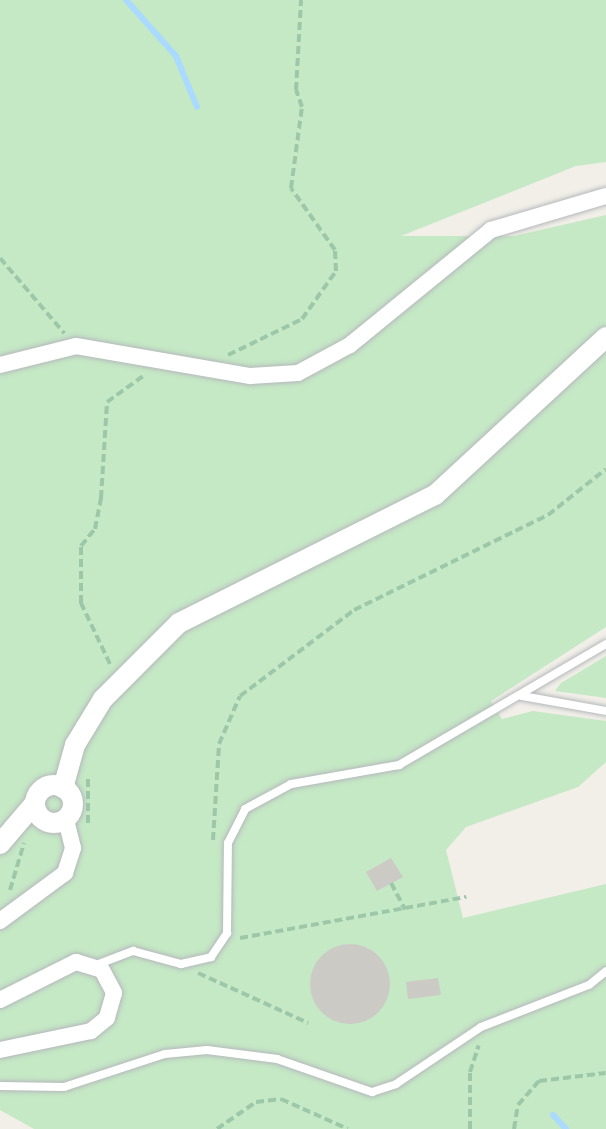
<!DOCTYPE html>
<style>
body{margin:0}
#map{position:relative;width:606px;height:1129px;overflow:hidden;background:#f1efe8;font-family:"Exo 2",sans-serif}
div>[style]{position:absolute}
.green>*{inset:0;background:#c5e8c5}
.stream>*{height:6px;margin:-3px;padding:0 3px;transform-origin:3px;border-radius:3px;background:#aadaff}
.building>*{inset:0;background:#cccac5}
.round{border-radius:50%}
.path>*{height:4px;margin-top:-2px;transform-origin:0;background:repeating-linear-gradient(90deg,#9cc7a9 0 8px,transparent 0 12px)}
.roads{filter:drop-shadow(0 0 2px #b5b8bc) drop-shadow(0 0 2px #b5b8bc)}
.service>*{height:8px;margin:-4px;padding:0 4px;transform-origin:4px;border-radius:4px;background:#fff}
.minor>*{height:16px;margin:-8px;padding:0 8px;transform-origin:8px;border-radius:8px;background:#fff}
.tertiary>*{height:20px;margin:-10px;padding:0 10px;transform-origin:10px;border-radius:10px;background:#fff}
.tertiary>.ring{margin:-10px;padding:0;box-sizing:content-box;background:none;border:20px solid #fff;border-radius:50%}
span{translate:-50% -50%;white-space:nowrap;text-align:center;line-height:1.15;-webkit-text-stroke:7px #fff;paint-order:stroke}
</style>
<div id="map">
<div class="green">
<i style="clip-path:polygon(0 0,606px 0,606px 162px,576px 166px,401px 236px,514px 236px,606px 215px,606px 627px,491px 701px,502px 719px,533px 711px,606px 721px,606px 762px,578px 787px,466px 827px,446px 850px,463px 918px,606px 884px,606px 1129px,34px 1129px,0 1110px)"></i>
<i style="clip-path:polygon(606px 656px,606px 698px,555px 691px,561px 683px)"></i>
</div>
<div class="stream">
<i style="left:126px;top:0;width:75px;rotate:48.2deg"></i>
<i style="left:176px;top:56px;width:55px;rotate:67.6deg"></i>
<i style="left:553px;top:1115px;width:19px;rotate:47deg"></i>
</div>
<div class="building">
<i style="clip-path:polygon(391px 858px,403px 877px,377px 891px,366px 872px)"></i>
<i class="round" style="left:310px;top:944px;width:80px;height:80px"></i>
<i style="clip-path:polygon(438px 978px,441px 995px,408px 999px,406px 982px)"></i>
</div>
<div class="path">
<i style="left:0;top:258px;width:99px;rotate:49.5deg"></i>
<i style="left:228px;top:355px;width:82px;rotate:-25.9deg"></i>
<i style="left:302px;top:319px;width:59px;rotate:-54.7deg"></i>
<i style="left:336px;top:271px;width:21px;rotate:-93deg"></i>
<i style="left:335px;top:250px;width:76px;rotate:-125.4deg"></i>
<i style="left:291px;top:188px;width:82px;rotate:-82.3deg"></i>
<i style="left:302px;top:107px;width:18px;rotate:-109deg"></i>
<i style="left:296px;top:90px;width:90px;rotate:-86.8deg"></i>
<i style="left:110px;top:664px;width:68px;rotate:-115.4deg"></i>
<i style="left:81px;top:603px;width:57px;rotate:-90deg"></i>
<i style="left:81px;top:546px;width:22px;rotate:-51deg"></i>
<i style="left:95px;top:529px;width:32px;rotate:-79deg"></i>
<i style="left:101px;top:498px;width:96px;rotate:-86.4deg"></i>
<i style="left:107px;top:402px;width:44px;rotate:-35.8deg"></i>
<i style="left:88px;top:779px;width:47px;rotate:90deg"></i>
<i style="left:213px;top:840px;width:96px;rotate:-86.4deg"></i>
<i style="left:219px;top:744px;width:52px;rotate:-66.4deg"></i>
<i style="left:240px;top:696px;width:143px;rotate:-37deg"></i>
<i style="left:354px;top:610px;width:216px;rotate:-26.1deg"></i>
<i style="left:548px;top:515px;width:74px;rotate:-38.4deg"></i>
<i style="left:391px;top:883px;width:30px;rotate:62deg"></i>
<i style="left:10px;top:890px;width:49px;rotate:-73.4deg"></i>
<i style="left:240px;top:938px;width:230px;rotate:-10.3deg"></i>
<i style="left:198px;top:973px;width:121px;rotate:24.4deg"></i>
<i style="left:217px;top:1129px;width:47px;rotate:-34.7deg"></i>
<i style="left:256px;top:1102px;width:25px;rotate:-7deg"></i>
<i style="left:281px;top:1099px;width:73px;rotate:24.1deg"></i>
<i style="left:470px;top:1129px;width:57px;rotate:-90deg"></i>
<i style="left:470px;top:1072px;width:28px;rotate:-72deg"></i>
<i style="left:514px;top:1129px;width:24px;rotate:-81deg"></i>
<i style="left:518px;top:1105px;width:32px;rotate:-49deg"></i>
<i style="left:539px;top:1081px;width:67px;rotate:-6.8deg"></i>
</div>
<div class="roads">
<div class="service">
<i style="left:522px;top:696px;width:85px;rotate:10.1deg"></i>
<i style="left:96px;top:965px;width:40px;rotate:-21deg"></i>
<i style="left:133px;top:951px;width:50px;rotate:15.2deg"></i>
<i style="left:181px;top:964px;width:31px;rotate:-13deg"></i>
<i style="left:211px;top:957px;width:29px;rotate:-56deg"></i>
<i style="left:227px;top:933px;width:90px;rotate:-89.4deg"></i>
<i style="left:228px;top:843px;width:38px;rotate:-63deg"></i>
<i style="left:245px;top:809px;width:52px;rotate:-28.5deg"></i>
<i style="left:291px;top:784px;width:110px;rotate:-10deg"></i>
<i style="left:399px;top:765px;width:240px;rotate:-30.3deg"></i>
<i style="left:0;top:1086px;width:64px;rotate:0.9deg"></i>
<i style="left:64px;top:1087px;width:106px;rotate:-18.1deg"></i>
<i style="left:165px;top:1054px;width:42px;rotate:-5.4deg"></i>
<i style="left:207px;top:1050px;width:71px;rotate:7.3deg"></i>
<i style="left:277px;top:1059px;width:101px;rotate:19.2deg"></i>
<i style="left:372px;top:1092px;width:25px;rotate:-18deg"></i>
<i style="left:396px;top:1084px;width:102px;rotate:-33.8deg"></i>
<i style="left:481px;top:1027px;width:116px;rotate:-21.3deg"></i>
<i style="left:589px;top:985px;width:22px;rotate:-39deg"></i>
</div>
<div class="minor">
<i style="left:0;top:365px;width:78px;rotate:-14deg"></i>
<i style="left:76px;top:346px;width:177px;rotate:9.8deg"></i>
<i style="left:250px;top:376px;width:48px;rotate:-3.6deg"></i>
<i style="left:298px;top:373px;width:59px;rotate:-28.3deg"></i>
<i style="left:350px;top:345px;width:182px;rotate:-39.2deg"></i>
<i style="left:491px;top:230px;width:120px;rotate:-16.5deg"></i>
<i style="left:0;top:921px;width:81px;rotate:-36.4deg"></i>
<i style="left:65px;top:873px;width:26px;rotate:-72deg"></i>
<i style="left:73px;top:848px;width:30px;rotate:-104deg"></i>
<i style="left:0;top:1000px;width:85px;rotate:-26.6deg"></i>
<i style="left:76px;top:962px;width:27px;rotate:17deg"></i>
<i style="left:102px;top:970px;width:26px;rotate:62deg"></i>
<i style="left:114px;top:993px;width:26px;rotate:106deg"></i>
<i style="left:107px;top:1018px;width:21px;rotate:141deg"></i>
<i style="left:91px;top:1031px;width:93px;rotate:168.2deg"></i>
</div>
<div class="tertiary">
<i class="ring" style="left:35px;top:785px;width:18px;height:18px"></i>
<i style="left:63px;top:788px;width:45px;rotate:-74.4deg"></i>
<i style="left:75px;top:745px;width:54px;rotate:-58.7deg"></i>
<i style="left:103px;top:699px;width:107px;rotate:-45deg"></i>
<i style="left:179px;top:623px;width:286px;rotate:-26.6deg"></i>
<i style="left:435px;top:495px;width:233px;rotate:-42.7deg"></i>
<i style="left:0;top:844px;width:52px;rotate:-49.6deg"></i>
</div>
</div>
</div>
